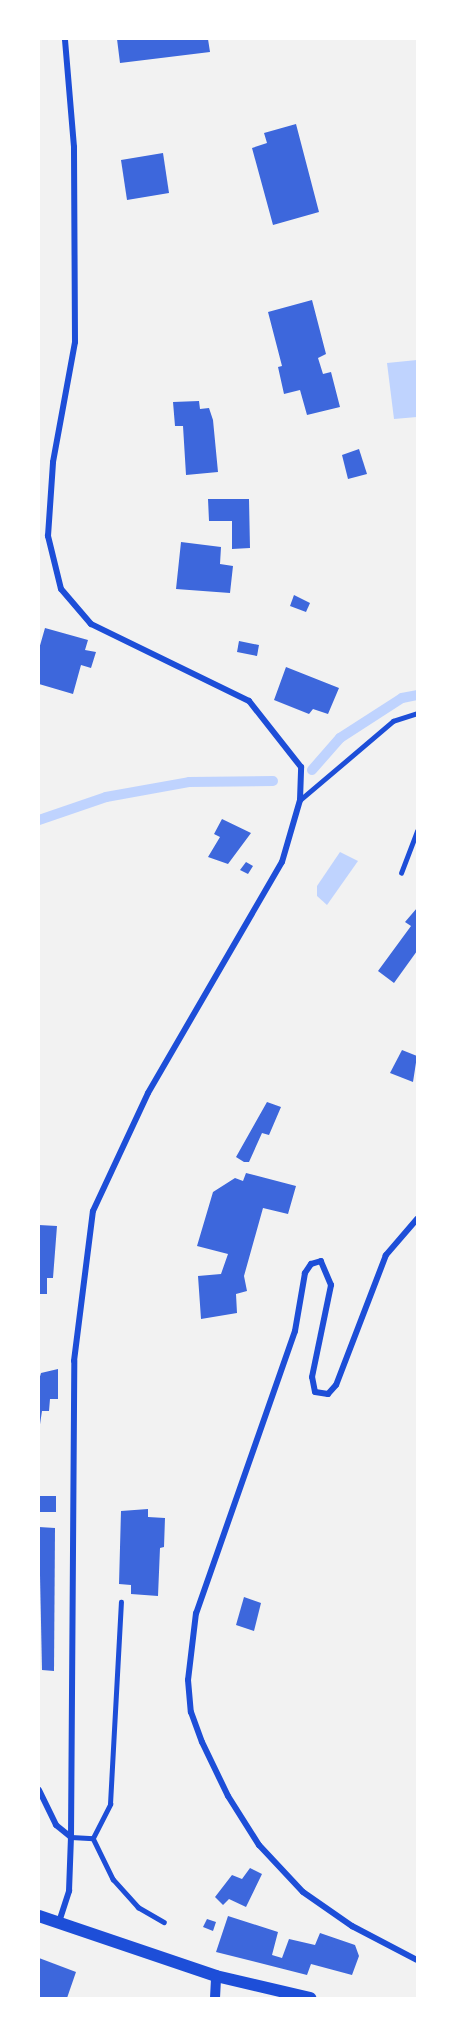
<!DOCTYPE html>
<style>
body{margin:0}
#map{position:relative;width:456px;height:2037px;overflow:hidden;background:#f2f2f2;font-family:"PT Sans",sans-serif}
div>[style]{position:absolute}
.water>*{inset:0;background:#bfd3fe}
.stream>*{height:10px;margin:-5px;padding:0 5px;transform-origin:5px;border-radius:5px;background:#bfd3fe}
.building>*{inset:0;background:#3d67dc}
.service>*{height:4.5px;margin:-2.25px;padding:0 2.25px;transform-origin:2.25px;border-radius:2.25px;background:#1d4ed8}
.minor>*{height:6px;margin:-3px;padding:0 3px;transform-origin:3px;border-radius:3px;background:#1d4ed8}
.tertiary>*{height:10px;margin:-5px;padding:0 5px;transform-origin:5px;border-radius:5px;background:#1d4ed8}
.secondary>*{height:12px;margin:-6px;padding:0 6px;transform-origin:6px;border-radius:6px;background:#1d4ed8}
span{translate:-50% -50%;white-space:nowrap;text-align:center;line-height:1.15;-webkit-text-stroke:5px #fff;paint-order:stroke}
.frame{position:absolute;inset:0;border:40px solid #fff;pointer-events:none}
</style>
<div id="map">
<div class="water">
<i style="clip-path:polygon(417px 360px,417px 417px,394px 419px,387px 363px)"></i>
<i style="clip-path:polygon(340px 852px,358px 861px,327px 905px,317px 896px,317px 886px)"></i>
</div>
<div class="stream">
<i style="left:312px;top:770px;width:43px;rotate:-48.8deg"></i>
<i style="left:340px;top:738px;width:74px;rotate:-32.8deg"></i>
<i style="left:402px;top:698px;width:15px;rotate:-11deg"></i>
<i style="left:39px;top:820px;width:71px;rotate:-18.9deg"></i>
<i style="left:106px;top:797px;width:84px;rotate:-10.2deg"></i>
<i style="left:189px;top:782px;width:84px;rotate:-0.7deg"></i>
</div>
<div class="building">
<i style="clip-path:polygon(117px 39px,208px 39px,210px 52px,120px 63px)"></i>
<i style="clip-path:polygon(296px 124px,319px 212px,273px 225px,252px 148px,267px 143px,264px 133px)"></i>
<i style="clip-path:polygon(163px 153px,169px 193px,127px 200px,121px 160px)"></i>
<i style="clip-path:polygon(312px 300px,326px 354px,318px 358px,323px 374px,331px 372px,340px 407px,307px 415px,300px 390px,284px 394px,278px 367px,282px 366px,268px 312px)"></i>
<i style="clip-path:polygon(199px 401px,200px 409px,209px 408px,213px 420px,218px 472px,186px 475px,183px 426px,175px 426px,173px 402px)"></i>
<i style="clip-path:polygon(359px 449px,367px 474px,348px 479px,342px 455px)"></i>
<i style="clip-path:polygon(208px 499px,249px 499px,250px 548px,232px 549px,232px 521px,209px 521px)"></i>
<i style="clip-path:polygon(181px 542px,221px 547px,220px 564px,233px 566px,230px 593px,176px 589px)"></i>
<i style="clip-path:polygon(294px 595px,310px 603px,306px 612px,290px 606px)"></i>
<i style="clip-path:polygon(45px 628px,88px 640px,85px 650px,96px 652px,91px 668px,81px 665px,73px 694px,39px 684px,39px 649px)"></i>
<i style="clip-path:polygon(239px 641px,259px 645px,257px 656px,237px 652px)"></i>
<i style="clip-path:polygon(286px 667px,339px 688px,328px 714px,313px 709px,309px 714px,274px 700px)"></i>
<i style="clip-path:polygon(222px 819px,251px 833px,228px 864px,208px 857px,220px 837px,214px 834px)"></i>
<i style="clip-path:polygon(246px 862px,253px 866px,248px 874px,240px 870px)"></i>
<i style="clip-path:polygon(417px 908px,417px 951px,394px 983px,378px 971px,411px 926px,405px 922px)"></i>
<i style="clip-path:polygon(402px 1050px,417px 1056px,413px 1082px,390px 1073px)"></i>
<i style="clip-path:polygon(267px 1102px,281px 1107px,269px 1135px,262px 1133px,249px 1162px,244px 1162px,236px 1157px)"></i>
<i style="clip-path:polygon(246px 1173px,296px 1186px,288px 1214px,263px 1208px,244px 1276px,247px 1291px,236px 1294px,237px 1313px,201px 1319px,198px 1276px,221px 1274px,228px 1254px,197px 1246px,213px 1192px,235px 1178px,243px 1181px)"></i>
<i style="clip-path:polygon(39px 1225px,57px 1226px,53px 1278px,47px 1278px,47px 1294px,39px 1294px)"></i>
<i style="clip-path:polygon(58px 1369px,58px 1399px,50px 1399px,49px 1411px,42px 1411px,39px 1431px,39px 1380px,41px 1373px)"></i>
<i style="clip-path:polygon(39px 1496px,56px 1496px,56px 1512px,39px 1512px)"></i>
<i style="clip-path:polygon(148px 1509px,148px 1517px,165px 1518px,164px 1547px,160px 1548px,158px 1596px,131px 1594px,131px 1585px,119px 1584px,121px 1511px)"></i>
<i style="clip-path:polygon(39px 1527px,55px 1528px,54px 1671px,42px 1670px)"></i>
<i style="clip-path:polygon(244px 1597px,261px 1603px,254px 1631px,236px 1625px)"></i>
<i style="clip-path:polygon(250px 1868px,262px 1874px,246px 1907px,229px 1899px,223px 1905px,215px 1897px,232px 1875px,242px 1879px)"></i>
<i style="clip-path:polygon(228px 1916px,278px 1932px,272px 1955px,282px 1958px,289px 1939px,315px 1945px,320px 1933px,355px 1945px,359px 1956px,352px 1975px,311px 1964px,307px 1975px,216px 1952px)"></i>
<i style="clip-path:polygon(207px 1919px,216px 1922px,213px 1931px,203px 1927px)"></i>
<i style="clip-path:polygon(39px 1958px,76px 1972px,67px 1998px,39px 1998px)"></i>
</div>
<div class="service">
<i style="left:300px;top:800px;width:122px;rotate:-40.3deg"></i>
<i style="left:393px;top:721px;width:25px;rotate:-18deg"></i>
<i style="left:401px;top:873px;width:45px;rotate:-69.1deg"></i>
<i style="left:71px;top:1837px;width:22px;rotate:3deg"></i>
<i style="left:93px;top:1838px;width:38px;rotate:-63deg"></i>
<i style="left:110px;top:1804px;width:202px;rotate:-86.9deg"></i>
<i style="left:93px;top:1838px;width:46px;rotate:64deg"></i>
<i style="left:113px;top:1879px;width:38px;rotate:48deg"></i>
<i style="left:138px;top:1907px;width:30px;rotate:30deg"></i>
</div>
<div class="minor">
<i style="left:417px;top:1219px;width:48px;rotate:130.7deg"></i>
<i style="left:386px;top:1255px;width:139px;rotate:111deg"></i>
<i style="left:336px;top:1385px;width:12px;rotate:132deg"></i>
<i style="left:328px;top:1394px;width:13px;rotate:-171deg"></i>
<i style="left:315px;top:1392px;width:15px;rotate:-101deg"></i>
<i style="left:312px;top:1377px;width:94px;rotate:-78.3deg"></i>
<i style="left:331px;top:1285px;width:26px;rotate:-113deg"></i>
<i style="left:321px;top:1261px;width:10px;rotate:163deg"></i>
<i style="left:311px;top:1264px;width:11px;rotate:124deg"></i>
<i style="left:305px;top:1273px;width:59px;rotate:99.8deg"></i>
<i style="left:295px;top:1331px;width:299px;rotate:109.3deg"></i>
<i style="left:196px;top:1613px;width:67px;rotate:96.8deg"></i>
<i style="left:188px;top:1680px;width:32px;rotate:85deg"></i>
<i style="left:191px;top:1712px;width:32px;rotate:70deg"></i>
<i style="left:202px;top:1742px;width:60px;rotate:64.3deg"></i>
<i style="left:228px;top:1796px;width:58px;rotate:57.7deg"></i>
<i style="left:259px;top:1845px;width:64px;rotate:46.9deg"></i>
<i style="left:303px;top:1892px;width:60px;rotate:34.8deg"></i>
<i style="left:352px;top:1926px;width:73px;rotate:27.6deg"></i>
<i style="left:39px;top:1790px;width:39px;rotate:64deg"></i>
<i style="left:56px;top:1825px;width:19px;rotate:39deg"></i>
<i style="left:59px;top:1922px;width:33px;rotate:-72deg"></i>
<i style="left:69px;top:1891px;width:54px;rotate:-87.9deg"></i>
<i style="left:71px;top:1837px;width:476px;rotate:-89.6deg"></i>
<i style="left:74px;top:1361px;width:151px;rotate:-82.8deg"></i>
<i style="left:93px;top:1211px;width:130px;rotate:-65deg"></i>
<i style="left:148px;top:1093px;width:267px;rotate:-59.9deg"></i>
<i style="left:282px;top:862px;width:65px;rotate:-73.8deg"></i>
<i style="left:300px;top:800px;width:33px;rotate:-88deg"></i>
<i style="left:301px;top:767px;width:84px;rotate:-128.2deg"></i>
<i style="left:249px;top:701px;width:176px;rotate:-154deg"></i>
<i style="left:91px;top:624px;width:46px;rotate:-130.6deg"></i>
<i style="left:61px;top:589px;width:55px;rotate:-103.8deg"></i>
<i style="left:48px;top:536px;width:74px;rotate:-86.1deg"></i>
<i style="left:53px;top:462px;width:122px;rotate:-79.6deg"></i>
<i style="left:75px;top:342px;width:195px;rotate:-90.3deg"></i>
<i style="left:74px;top:147px;width:108px;rotate:-94.8deg"></i>
</div>
<div class="tertiary">
<i style="left:215px;top:1998px;width:22px;rotate:-87deg"></i>
</div>
<div class="secondary">
<i style="left:39px;top:1916px;width:187px;rotate:18.7deg"></i>
<i style="left:216px;top:1976px;width:97px;rotate:13.2deg"></i>
</div>
<div class="frame"></div>
</div>
